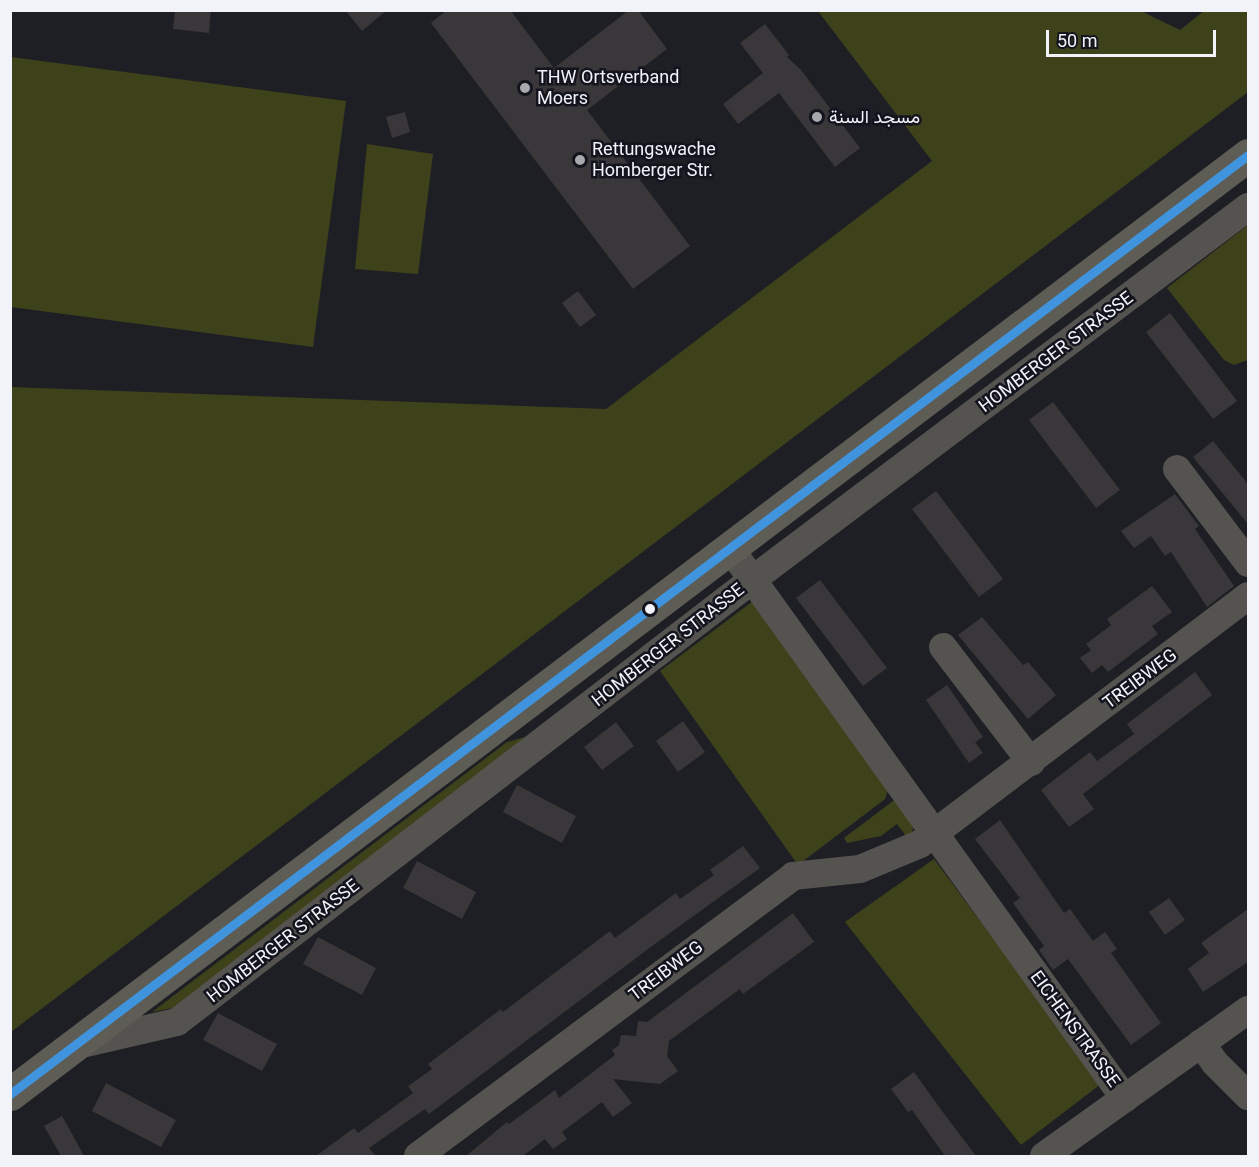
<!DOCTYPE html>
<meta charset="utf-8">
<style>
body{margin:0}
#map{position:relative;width:1259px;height:1167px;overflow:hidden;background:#1e1f24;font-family:Roboto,Vazirmatn,sans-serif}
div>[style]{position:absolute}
.green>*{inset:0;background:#3e421b}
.building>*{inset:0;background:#393739}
.minor>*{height:28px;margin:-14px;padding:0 14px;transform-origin:14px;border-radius:14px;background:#54534f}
.major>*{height:33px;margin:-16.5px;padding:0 16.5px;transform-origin:16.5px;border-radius:16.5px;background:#5e5d55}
.bus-1>*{height:9px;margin:-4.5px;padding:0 4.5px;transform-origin:4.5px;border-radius:4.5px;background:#4094de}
.dots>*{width:16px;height:16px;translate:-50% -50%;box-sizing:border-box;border:3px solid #13141d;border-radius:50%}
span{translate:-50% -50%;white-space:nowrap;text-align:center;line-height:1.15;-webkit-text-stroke:5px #13141d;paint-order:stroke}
.poi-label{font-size:18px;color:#f1f3f9}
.left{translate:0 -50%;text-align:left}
.street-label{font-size:18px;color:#f1f3f9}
.frame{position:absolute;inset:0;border:12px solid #f1f3f9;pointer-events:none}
.scale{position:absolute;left:1046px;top:30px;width:170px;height:27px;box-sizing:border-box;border:3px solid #f1f3f9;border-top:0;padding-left:8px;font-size:18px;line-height:21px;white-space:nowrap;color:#f1f3f9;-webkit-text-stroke:4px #13141d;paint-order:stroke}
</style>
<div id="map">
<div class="green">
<i style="clip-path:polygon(818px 11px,1141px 11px,1180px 30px,1204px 11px,1248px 11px,1248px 92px,11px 1032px,11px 387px,606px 409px,932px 161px)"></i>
<i style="clip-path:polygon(11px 57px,346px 101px,313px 347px,11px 307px)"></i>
<i style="clip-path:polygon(367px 144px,433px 154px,418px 274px,355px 269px)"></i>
<i style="clip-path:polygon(1248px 225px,1248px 360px,1234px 365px,1224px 360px,1167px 288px)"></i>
<i style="clip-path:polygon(753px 601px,889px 787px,885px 799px,798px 865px,660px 671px)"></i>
<i style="clip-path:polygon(536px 734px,178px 1007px,152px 1012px,507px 742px)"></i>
<i style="clip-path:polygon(897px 798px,912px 822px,913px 829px,909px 840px,897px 824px,881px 836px,847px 843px,844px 838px)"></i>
<i style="clip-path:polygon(934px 859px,1101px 1084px,1021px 1145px,845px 922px)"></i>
</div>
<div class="building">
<i style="clip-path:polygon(175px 10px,211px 10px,209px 33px,173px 29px)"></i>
<i style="clip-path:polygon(345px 10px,387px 10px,362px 31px)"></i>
<i style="clip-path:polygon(447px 10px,510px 10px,554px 68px,629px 10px,638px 10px,667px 49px,587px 110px,690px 246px,633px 289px,431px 23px)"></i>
<i style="clip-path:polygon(765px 24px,789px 55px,787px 57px,801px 70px,860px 148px,835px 167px,779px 93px,738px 124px,723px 104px,763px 73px,740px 43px)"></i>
<i style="clip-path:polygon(405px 112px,410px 132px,392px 138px,386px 117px)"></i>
<i style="clip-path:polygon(578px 291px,596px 315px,580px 327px,562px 303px)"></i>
<i style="clip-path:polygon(1170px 313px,1237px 401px,1213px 419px,1146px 332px)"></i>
<i style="clip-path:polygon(1053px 402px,1120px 490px,1096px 508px,1029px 420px)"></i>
<i style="clip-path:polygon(1213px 441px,1248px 484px,1248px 524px,1193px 457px)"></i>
<i style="clip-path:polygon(936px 491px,1003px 579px,979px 597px,912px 509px)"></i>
<i style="clip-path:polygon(1175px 494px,1199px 526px,1195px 529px,1234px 586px,1207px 607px,1171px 552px,1165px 556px,1151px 536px,1134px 548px,1121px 531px)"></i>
<i style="clip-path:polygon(820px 580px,887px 668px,863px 686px,796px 598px)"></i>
<i style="clip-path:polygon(1152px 586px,1172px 612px,1152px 626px,1158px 634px,1108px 672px,1102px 665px,1092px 673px,1080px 658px,1091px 650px,1086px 644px,1111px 625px,1107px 619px)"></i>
<i style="clip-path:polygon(982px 617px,1023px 665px,1028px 662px,1056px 695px,1028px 719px,958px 635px)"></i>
<i style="clip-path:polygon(1195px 672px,1212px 695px,1083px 794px,1094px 809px,1069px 827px,1041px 790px,1090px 752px,1097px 761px,1134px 734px,1127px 724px)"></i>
<i style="clip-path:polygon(947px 685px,983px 737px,975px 742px,983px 753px,969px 763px,926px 700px)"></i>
<i style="clip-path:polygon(683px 721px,705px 752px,678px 772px,656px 741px)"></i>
<i style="clip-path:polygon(616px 722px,634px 746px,602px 770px,584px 747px)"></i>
<i style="clip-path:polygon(517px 785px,576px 816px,562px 843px,503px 812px)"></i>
<i style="clip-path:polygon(1000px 820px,1064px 913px,1070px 909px,1093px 941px,1105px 932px,1117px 949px,1111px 953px,1161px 1023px,1131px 1045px,1068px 959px,1053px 970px,1039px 950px,1044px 946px,1013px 903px,1020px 898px,975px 839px)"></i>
<i style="clip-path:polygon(743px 846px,760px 868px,652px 946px,429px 1114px,425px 1109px,369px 1148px,376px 1156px,316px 1156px,354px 1128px,358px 1133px,413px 1093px,408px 1086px,432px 1069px,428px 1064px,501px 1009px,503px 1012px,610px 931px,615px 938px,676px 893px,680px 899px,714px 875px,710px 870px)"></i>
<i style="clip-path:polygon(417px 861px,476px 892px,462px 919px,403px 888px)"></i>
<i style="clip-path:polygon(1169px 898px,1185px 920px,1165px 935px,1149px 912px)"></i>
<i style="clip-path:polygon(1248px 909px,1248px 962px,1203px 992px,1188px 969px,1209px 953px,1201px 943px)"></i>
<i style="clip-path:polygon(793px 913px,814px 942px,743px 994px,740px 989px,669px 1041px,667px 1056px,678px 1071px,660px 1084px,613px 1079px,632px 1103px,613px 1117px,602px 1102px,562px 1132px,567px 1139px,553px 1149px,545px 1139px,523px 1156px,466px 1156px,507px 1122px,509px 1124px,555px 1090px,559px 1098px,615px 1055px,612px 1050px,619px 1045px,621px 1035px,636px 1036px,638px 1021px,647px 1022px)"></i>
<i style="clip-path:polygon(318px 937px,376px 968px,362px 995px,303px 964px)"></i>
<i style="clip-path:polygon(218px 1013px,277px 1044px,262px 1071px,203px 1040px)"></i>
<i style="clip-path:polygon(914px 1072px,942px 1111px,976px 1156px,945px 1156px,912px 1110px,908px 1112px,891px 1089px)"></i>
<i style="clip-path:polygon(106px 1083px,176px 1120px,161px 1147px,92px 1111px)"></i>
<i style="clip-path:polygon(62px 1116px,71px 1132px,84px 1156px,61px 1156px,44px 1126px)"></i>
</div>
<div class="minor">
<i style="left:1177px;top:469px;width:118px;rotate:52.9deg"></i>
<i style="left:729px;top:547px;width:679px;rotate:54.34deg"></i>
<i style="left:943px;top:647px;width:145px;rotate:52.6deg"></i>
<i style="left:1201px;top:1043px;width:24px;rotate:55deg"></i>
<i style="left:1215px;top:1063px;width:47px;rotate:45deg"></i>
<i style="left:77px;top:1045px;width:103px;rotate:-13deg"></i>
<i style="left:177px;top:1022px;width:725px;rotate:-37.55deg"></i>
<i style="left:752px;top:580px;width:621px;rotate:-36.94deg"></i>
<i style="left:418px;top:1156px;width:468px;rotate:-36.7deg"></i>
<i style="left:793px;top:876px;width:67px;rotate:-6deg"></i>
<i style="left:860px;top:869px;width:65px;rotate:-22.6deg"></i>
<i style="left:920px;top:844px;width:411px;rotate:-37.1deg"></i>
<i style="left:1044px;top:1156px;width:251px;rotate:-35.6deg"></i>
</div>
<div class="major">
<i style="left:10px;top:1094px;width:1554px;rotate:-37.18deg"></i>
</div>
<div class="bus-1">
<i style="left:10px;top:1094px;width:1554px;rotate:-37.18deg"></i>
</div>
<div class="dots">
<i style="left:525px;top:88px;background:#a7a9ae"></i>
<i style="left:817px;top:117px;background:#a7a9ae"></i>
<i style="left:580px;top:160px;background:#a7a9ae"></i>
<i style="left:650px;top:609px;background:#f1f3f9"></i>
</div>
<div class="poi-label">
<span class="left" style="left:537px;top:88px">THW Ortsverband<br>Moers</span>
<span class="left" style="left:829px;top:117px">مسجد السنة</span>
<span class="left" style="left:592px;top:160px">Rettungswache<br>Homberger Str.</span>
</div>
<div class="street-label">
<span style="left:1056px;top:352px;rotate:-37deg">HOMBERGER STRASSE</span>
<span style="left:668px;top:645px;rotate:-38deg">HOMBERGER STRASSE</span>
<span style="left:1140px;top:679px;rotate:-37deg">TREIBWEG</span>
<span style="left:283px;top:941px;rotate:-38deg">HOMBERGER STRASSE</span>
<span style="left:666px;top:971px;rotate:-37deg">TREIBWEG</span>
<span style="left:1075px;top:1029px;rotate:54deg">EICHENSTRASSE</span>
</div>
<div class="frame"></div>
<div class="scale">50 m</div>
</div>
